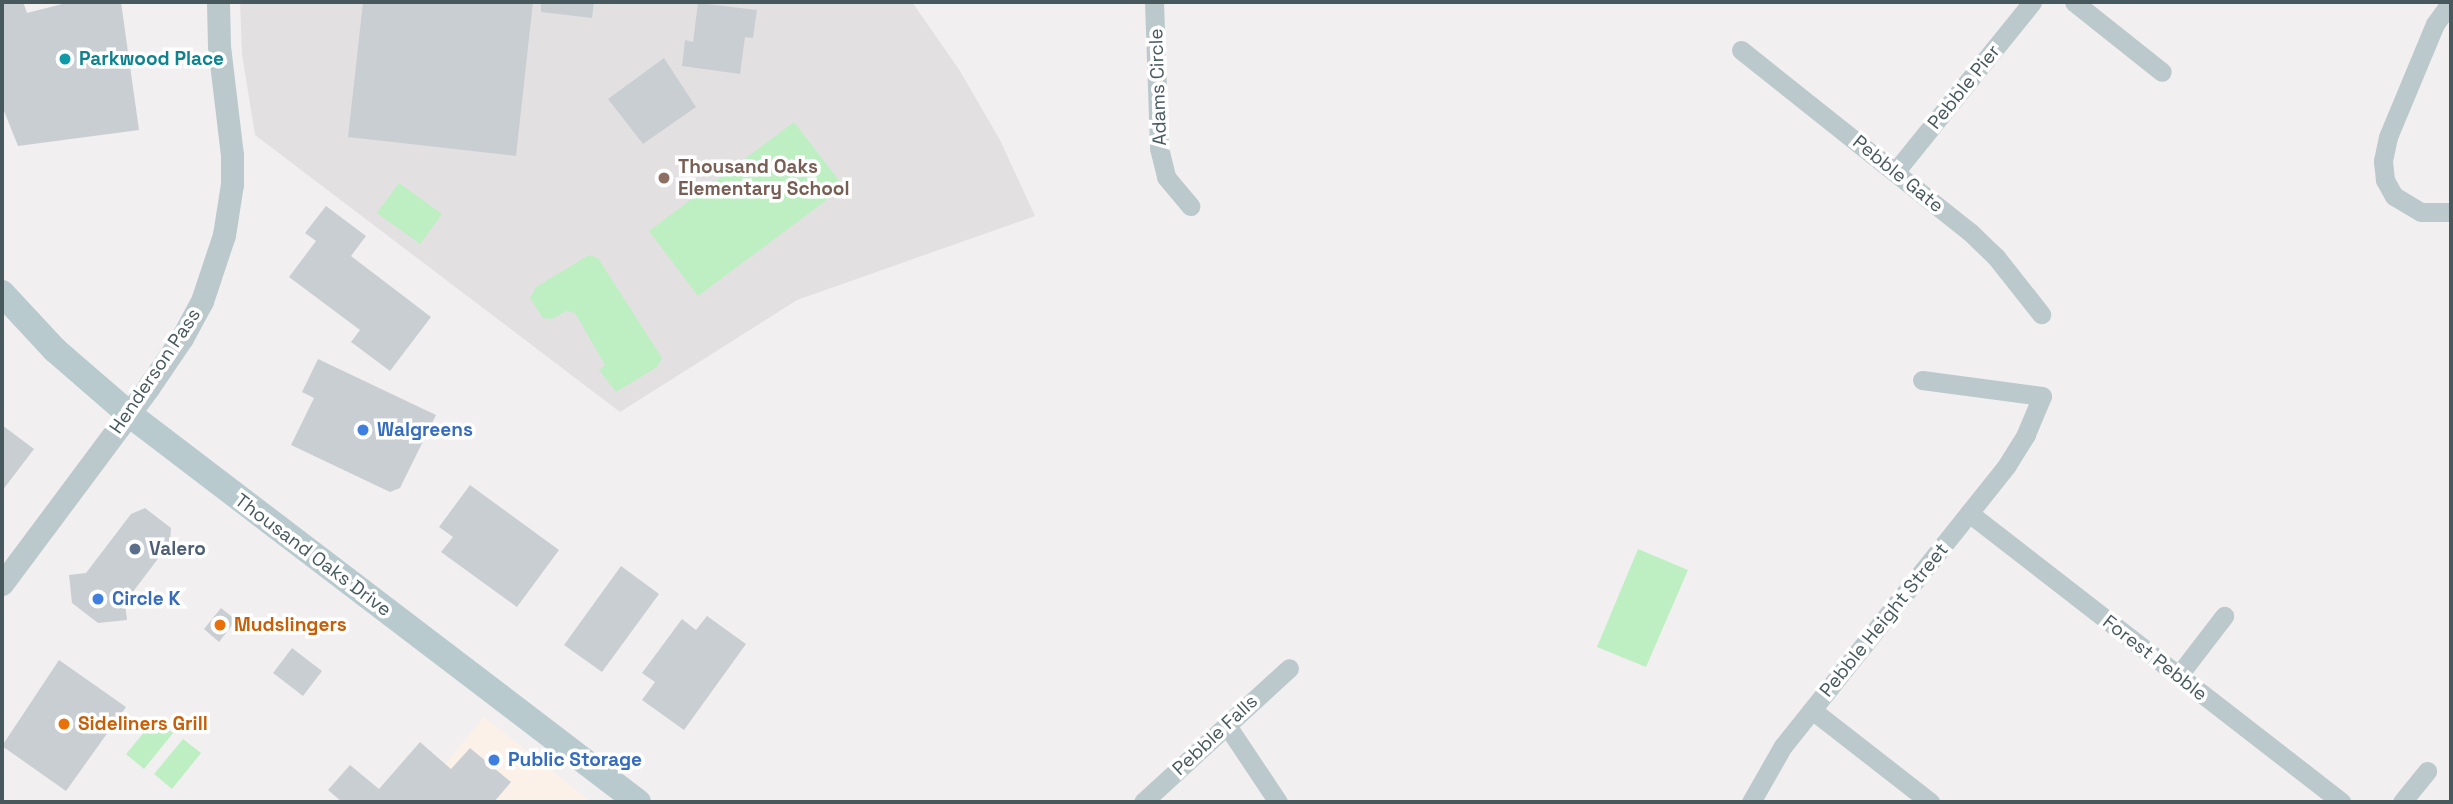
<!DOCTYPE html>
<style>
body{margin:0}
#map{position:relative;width:2453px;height:804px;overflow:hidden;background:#f2eff0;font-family:"Space Grotesk",sans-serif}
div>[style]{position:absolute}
.commercial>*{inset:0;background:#fcf1e9}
.education>*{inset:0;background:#e3e0e2}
.green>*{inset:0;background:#beefc2}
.building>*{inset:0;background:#c9ced2}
.minor>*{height:19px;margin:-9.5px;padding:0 9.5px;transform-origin:9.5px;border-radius:9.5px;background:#bbc9cc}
.tertiary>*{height:23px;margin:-11.5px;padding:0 11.5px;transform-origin:11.5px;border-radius:11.5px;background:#bbc9cc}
.secondary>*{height:26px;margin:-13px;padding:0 13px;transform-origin:13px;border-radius:13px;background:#b8cace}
.dots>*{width:19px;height:19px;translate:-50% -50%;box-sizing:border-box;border:4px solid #fff;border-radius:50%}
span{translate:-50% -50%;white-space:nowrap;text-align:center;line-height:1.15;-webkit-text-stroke:7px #fff;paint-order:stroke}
.culture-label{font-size:19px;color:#0d838f;font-weight:700}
.left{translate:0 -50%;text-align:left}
.street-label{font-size:19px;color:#47595d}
.education-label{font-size:19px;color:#785e54;font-weight:700}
.shop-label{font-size:19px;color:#366cbe;font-weight:700}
.service-label{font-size:19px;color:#4e5e75;font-weight:700}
.food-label{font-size:19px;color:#c56008;font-weight:700}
.frame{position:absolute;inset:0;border:4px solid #47595d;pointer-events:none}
</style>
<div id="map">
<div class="commercial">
<i style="clip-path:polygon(484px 717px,591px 802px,415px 802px)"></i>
</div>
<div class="education">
<i style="clip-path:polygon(240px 2px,912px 2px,960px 71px,1000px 140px,1035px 216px,797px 300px,620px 412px,255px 135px,242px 54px)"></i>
</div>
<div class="green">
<i style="clip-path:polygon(794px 122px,844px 187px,698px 296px,649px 231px)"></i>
<i style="clip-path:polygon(399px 183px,442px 214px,420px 244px,377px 213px)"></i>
<i style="clip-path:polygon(589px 255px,598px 258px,662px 358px,657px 367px,616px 392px,599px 370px,605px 365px,575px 313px,566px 311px,552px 319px,543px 318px,530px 298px,536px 287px)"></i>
<i style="clip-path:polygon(1638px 549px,1688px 570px,1646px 667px,1597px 647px)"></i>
<i style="clip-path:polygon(155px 719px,173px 733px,144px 769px,126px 754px)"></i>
<i style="clip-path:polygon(183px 739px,201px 753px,172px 789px,154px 774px)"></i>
</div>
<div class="building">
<i style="clip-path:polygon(2px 2px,23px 2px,27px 13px,70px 2px,121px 2px,139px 130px,18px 146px,2px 106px)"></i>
<i style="clip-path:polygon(363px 2px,533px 2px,516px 156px,348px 137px)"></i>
<i style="clip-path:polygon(541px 2px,594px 2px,592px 18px,541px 12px)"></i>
<i style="clip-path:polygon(698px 3px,757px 10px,753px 38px,745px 37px,740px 74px,682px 66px,685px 40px,693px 42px)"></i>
<i style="clip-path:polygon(664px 58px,696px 107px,643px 144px,608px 99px)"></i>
<i style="clip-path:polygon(326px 206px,366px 236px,351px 256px,431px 317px,390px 371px,351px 342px,360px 330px,289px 277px,316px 241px,305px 233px)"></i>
<i style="clip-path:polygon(318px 359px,436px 415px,400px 488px,390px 492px,291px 445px,314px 398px,302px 392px)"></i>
<i style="clip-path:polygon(2px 425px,34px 449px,2px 491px)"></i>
<i style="clip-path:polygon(470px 485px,559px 550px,517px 607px,441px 552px,453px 537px,439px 527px)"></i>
<i style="clip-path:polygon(145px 508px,171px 528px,170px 543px,132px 593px,124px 594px,127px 620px,98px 623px,72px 603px,69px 575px,86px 573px,131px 514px)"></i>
<i style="clip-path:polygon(621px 566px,659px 594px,602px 672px,564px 645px)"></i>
<i style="clip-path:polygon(221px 608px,236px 620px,219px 642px,204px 629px)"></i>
<i style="clip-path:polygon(707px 616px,746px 644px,684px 730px,642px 700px,655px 682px,642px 673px,682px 619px,696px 630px)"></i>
<i style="clip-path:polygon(292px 648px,322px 671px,303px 696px,273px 673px)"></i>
<i style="clip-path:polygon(59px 660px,126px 707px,66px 791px,2px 746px)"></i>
<i style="clip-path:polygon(420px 742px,451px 769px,470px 748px,511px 782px,494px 802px,342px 802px,328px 790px,350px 765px,379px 789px)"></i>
</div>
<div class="minor">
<i style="left:1154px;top:2px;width:146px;rotate:88deg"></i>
<i style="left:1159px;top:148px;width:30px;rotate:76deg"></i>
<i style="left:1166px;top:177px;width:38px;rotate:50deg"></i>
<i style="left:2074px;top:2px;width:112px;rotate:38.5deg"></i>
<i style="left:2451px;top:2px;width:27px;rotate:126deg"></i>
<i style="left:2435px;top:24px;width:122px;rotate:112.6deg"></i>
<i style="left:2388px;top:137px;width:25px;rotate:102deg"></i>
<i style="left:2383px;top:161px;width:19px;rotate:84deg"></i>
<i style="left:2385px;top:180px;width:18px;rotate:61deg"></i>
<i style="left:2394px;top:196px;width:31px;rotate:31deg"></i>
<i style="left:2421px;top:212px;width:30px"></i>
<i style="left:1741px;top:50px;width:293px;rotate:38.5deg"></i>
<i style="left:1970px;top:232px;width:36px;rotate:44deg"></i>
<i style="left:1996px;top:257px;width:73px;rotate:51.7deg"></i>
<i style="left:1895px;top:172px;width:218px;rotate:-51.1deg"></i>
<i style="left:1969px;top:513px;width:471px;rotate:37.8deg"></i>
<i style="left:2178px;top:676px;width:76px;rotate:-52.5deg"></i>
<i style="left:1812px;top:710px;width:150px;rotate:37.9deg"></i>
<i style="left:1226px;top:724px;width:94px;rotate:56.3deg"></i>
<i style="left:1143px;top:802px;width:198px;rotate:-42.5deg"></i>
<i style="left:1751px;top:802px;width:64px;rotate:-60.3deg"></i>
<i style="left:1783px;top:746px;width:359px;rotate:-51.4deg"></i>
<i style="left:2007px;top:465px;width:36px;rotate:-58deg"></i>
<i style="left:2026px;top:434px;width:41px;rotate:-67.2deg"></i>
<i style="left:2042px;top:396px;width:121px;rotate:-172.4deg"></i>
<i style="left:2402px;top:802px;width:40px;rotate:-51deg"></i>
</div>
<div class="tertiary">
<i style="left:2px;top:584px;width:244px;rotate:-53.3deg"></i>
<i style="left:148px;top:388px;width:60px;rotate:-55.8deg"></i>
<i style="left:182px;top:338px;width:42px;rotate:-61.6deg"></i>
<i style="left:202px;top:301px;width:70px;rotate:-71.6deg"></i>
<i style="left:224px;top:235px;width:52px;rotate:-81.1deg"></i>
<i style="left:232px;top:184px;width:29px;rotate:-90deg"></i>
<i style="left:232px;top:155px;width:110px;rotate:-96.8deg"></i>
<i style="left:219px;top:46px;width:44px;rotate:-91.3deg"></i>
</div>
<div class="secondary">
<i style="left:2px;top:293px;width:78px;rotate:47.1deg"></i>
<i style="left:55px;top:350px;width:98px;rotate:40.9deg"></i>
<i style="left:129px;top:414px;width:640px;rotate:37.32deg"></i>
</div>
<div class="dots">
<i style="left:65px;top:59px;background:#0f9aa8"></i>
<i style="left:664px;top:178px;background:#8d6e63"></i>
<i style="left:363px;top:430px;background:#3f7fe0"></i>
<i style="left:135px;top:549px;background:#5c6f8a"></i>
<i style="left:98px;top:599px;background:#3f7fe0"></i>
<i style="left:220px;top:625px;background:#e8710a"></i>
<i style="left:64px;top:724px;background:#e8710a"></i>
<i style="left:494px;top:760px;background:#3f7fe0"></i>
</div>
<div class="culture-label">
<span class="left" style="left:79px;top:59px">Parkwood Place</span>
</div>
<div class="street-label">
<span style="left:1158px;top:87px;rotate:-92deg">Adams Circle</span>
<span style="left:1964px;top:87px;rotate:-51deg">Pebble Pier</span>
<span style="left:1898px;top:174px;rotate:39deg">Pebble Gate</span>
<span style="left:155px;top:371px;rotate:-56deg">Henderson Pass</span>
<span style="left:313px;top:555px;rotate:37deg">Thousand Oaks Drive</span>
<span style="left:1884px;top:620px;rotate:-51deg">Pebble Height Street</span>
<span style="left:2155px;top:658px;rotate:38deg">Forest Pebble</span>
<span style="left:1215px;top:735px;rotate:-43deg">Pebble Falls</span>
</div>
<div class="education-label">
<span class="left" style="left:678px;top:178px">Thousand Oaks<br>Elementary School</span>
</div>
<div class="shop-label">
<span class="left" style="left:377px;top:430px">Walgreens</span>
<span class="left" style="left:112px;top:599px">Circle K</span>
<span class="left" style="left:508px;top:760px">Public Storage</span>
</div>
<div class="service-label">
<span class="left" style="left:149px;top:549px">Valero</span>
</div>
<div class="food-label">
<span class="left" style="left:234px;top:625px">Mudslingers</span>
<span class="left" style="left:78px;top:724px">Sideliners Grill</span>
</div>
<div class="frame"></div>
</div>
